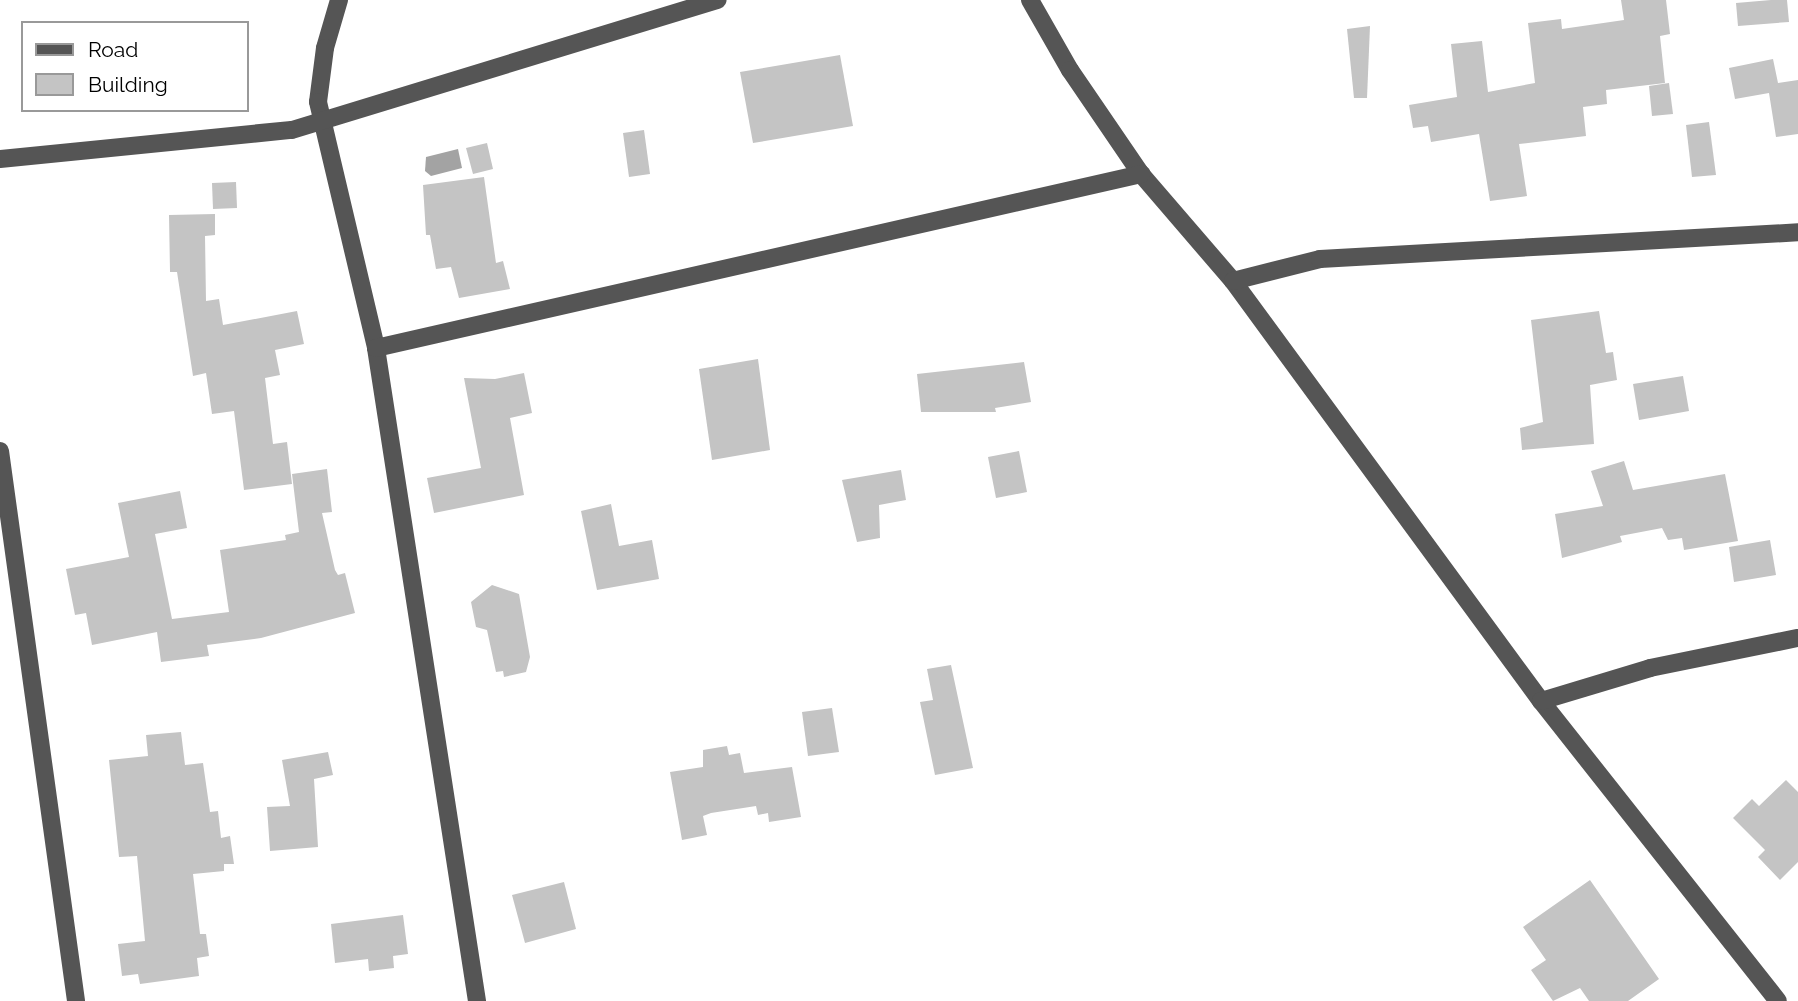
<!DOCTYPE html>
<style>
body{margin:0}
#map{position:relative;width:1798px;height:1001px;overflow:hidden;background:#fff;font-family:Raleway,sans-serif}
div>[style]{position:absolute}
.water>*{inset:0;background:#a3a3a3}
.building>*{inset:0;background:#c4c4c4}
.minor>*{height:18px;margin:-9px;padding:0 9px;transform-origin:9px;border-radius:9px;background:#555}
span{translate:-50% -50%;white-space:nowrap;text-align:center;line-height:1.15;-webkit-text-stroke:5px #fff;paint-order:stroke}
.legend{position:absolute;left:21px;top:21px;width:228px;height:91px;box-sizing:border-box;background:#fff;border:2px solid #999;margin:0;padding:9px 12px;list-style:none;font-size:21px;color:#000}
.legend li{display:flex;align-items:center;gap:14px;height:35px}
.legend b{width:35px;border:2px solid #999}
</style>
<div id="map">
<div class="water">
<i style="clip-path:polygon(458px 149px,462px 168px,431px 176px,425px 171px,426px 157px)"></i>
</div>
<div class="building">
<i style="clip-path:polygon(1621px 0,1666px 0,1670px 34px,1660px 36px,1665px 83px,1606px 90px,1607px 104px,1583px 107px,1586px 136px,1519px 144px,1527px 196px,1490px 201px,1479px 134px,1431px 142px,1428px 126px,1413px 128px,1409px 105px,1457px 97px,1451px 44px,1482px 41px,1488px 92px,1535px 83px,1528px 23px,1561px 19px,1562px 29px,1624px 20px)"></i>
<i style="clip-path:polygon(1771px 0,1787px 0,1789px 22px,1738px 26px,1736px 3px)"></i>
<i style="clip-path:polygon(1370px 26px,1367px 98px,1354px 98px,1347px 29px)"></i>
<i style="clip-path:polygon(840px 55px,853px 126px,753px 143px,740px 72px)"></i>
<i style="clip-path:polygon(1773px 59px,1778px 83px,1798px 80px,1798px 134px,1776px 137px,1769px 93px,1735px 99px,1729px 68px)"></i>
<i style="clip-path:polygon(1669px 83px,1673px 114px,1652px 116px,1649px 86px)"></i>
<i style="clip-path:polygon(1709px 122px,1716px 175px,1692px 177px,1686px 125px)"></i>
<i style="clip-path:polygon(644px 130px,650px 174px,629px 177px,623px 133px)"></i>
<i style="clip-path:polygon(487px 143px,493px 169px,473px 174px,466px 148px)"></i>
<i style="clip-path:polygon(484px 177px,496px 263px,503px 261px,510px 289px,459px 298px,451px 267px,436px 269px,430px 235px,426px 235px,423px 185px)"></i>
<i style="clip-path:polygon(236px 182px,237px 208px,213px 209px,212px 183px)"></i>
<i style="clip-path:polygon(215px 214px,215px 235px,205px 236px,206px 301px,219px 299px,223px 325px,297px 311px,304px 344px,275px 350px,280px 375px,265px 378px,273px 444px,287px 442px,292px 484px,244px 490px,234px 411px,212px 414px,206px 373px,193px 376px,177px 272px,170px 272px,169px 215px)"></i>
<i style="clip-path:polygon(1599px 311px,1606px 353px,1613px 352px,1617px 380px,1590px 385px,1594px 444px,1522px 450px,1520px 428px,1543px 422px,1531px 320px)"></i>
<i style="clip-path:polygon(758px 359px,770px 450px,712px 460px,699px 369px)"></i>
<i style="clip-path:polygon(1024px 362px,1031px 402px,995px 408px,996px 412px,921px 412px,917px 374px)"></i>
<i style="clip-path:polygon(524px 373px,532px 413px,510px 418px,524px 495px,434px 513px,427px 478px,481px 468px,464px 378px,495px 379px)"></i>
<i style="clip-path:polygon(1683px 376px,1689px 411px,1639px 420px,1633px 384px)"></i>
<i style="clip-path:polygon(1019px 451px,1027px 492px,996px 498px,988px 457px)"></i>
<i style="clip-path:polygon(1624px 461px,1633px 490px,1725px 474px,1738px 541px,1684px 550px,1682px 538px,1668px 540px,1662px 528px,1620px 536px,1622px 542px,1562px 558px,1555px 514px,1603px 506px,1591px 471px)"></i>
<i style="clip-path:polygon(327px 469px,332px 512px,322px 513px,335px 570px,338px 575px,345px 573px,355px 613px,261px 638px,207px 645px,209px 656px,161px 662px,157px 632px,92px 645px,86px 613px,75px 615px,66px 569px,129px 557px,118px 503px,180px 491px,187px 528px,155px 534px,172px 619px,229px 612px,220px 550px,286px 540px,285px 535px,299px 532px,292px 474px)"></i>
<i style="clip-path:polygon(901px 470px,906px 500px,879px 505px,880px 538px,857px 542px,842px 480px)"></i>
<i style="clip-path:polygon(611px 504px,619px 546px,652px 540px,659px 579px,597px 590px,581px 511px)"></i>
<i style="clip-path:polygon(1770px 540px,1776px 575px,1734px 582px,1729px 547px)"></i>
<i style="clip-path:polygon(492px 585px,519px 594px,530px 657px,526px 672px,504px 677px,503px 671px,496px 672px,487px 630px,476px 627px,471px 602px)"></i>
<i style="clip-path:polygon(951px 665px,973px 768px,935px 775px,920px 702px,933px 700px,927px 669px)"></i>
<i style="clip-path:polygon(832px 708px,839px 752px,808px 756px,802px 712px)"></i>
<i style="clip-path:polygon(181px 732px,185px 765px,203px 763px,210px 812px,218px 811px,221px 838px,230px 836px,234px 864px,224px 864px,224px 871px,193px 874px,200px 934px,206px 934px,209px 956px,197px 958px,199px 976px,140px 984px,138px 974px,122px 976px,118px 944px,145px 941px,137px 856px,119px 857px,109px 760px,148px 756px,146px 735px)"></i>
<i style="clip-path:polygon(727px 746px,729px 755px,740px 753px,744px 773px,792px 767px,801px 817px,769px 822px,768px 813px,758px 815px,756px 806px,711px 813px,703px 816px,707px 835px,682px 840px,670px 772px,703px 767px,703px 750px)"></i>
<i style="clip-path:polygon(328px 752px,333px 775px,314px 779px,318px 847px,270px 851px,267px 807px,290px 806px,282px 760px)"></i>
<i style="clip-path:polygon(1786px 780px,1798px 792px,1798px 862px,1780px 880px,1758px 857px,1765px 850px,1733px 818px,1752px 799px,1759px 806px)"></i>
<i style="clip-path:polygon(1590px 880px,1659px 979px,1628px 1001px,1589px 1001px,1580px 988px,1553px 1001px,1531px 970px,1546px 960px,1523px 927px)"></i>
<i style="clip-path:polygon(564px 882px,576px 929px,525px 943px,512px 895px)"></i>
<i style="clip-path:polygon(403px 915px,408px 954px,393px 956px,394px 968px,369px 971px,368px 959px,335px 963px,331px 924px)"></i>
</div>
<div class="minor">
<i style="left:339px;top:0;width:50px;rotate:106.3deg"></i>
<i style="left:325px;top:48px;width:54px;rotate:97.4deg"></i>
<i style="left:318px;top:102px;width:253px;rotate:76.7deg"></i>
<i style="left:376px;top:348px;width:661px;rotate:81.21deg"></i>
<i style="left:1030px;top:0;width:81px;rotate:60.3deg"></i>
<i style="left:1070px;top:70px;width:126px;rotate:55.7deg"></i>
<i style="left:1141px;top:174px;width:141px;rotate:49.3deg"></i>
<i style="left:1233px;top:281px;width:521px;rotate:53.75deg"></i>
<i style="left:1541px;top:701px;width:382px;rotate:51.7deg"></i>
<i style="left:0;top:159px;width:293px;rotate:-5.7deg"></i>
<i style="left:292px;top:130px;width:445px;rotate:-17deg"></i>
<i style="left:1233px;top:281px;width:90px;rotate:-14.2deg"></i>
<i style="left:1320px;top:259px;width:479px;rotate:-3.2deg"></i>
<i style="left:376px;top:348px;width:785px;rotate:-12.81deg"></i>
<i style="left:0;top:451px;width:555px;rotate:82.13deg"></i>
<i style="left:1541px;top:701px;width:114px;rotate:-16.8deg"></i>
<i style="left:1650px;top:668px;width:151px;rotate:-11.5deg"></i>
</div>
<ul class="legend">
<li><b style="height:9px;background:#555"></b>Road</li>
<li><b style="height:19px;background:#c4c4c4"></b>Building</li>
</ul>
</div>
